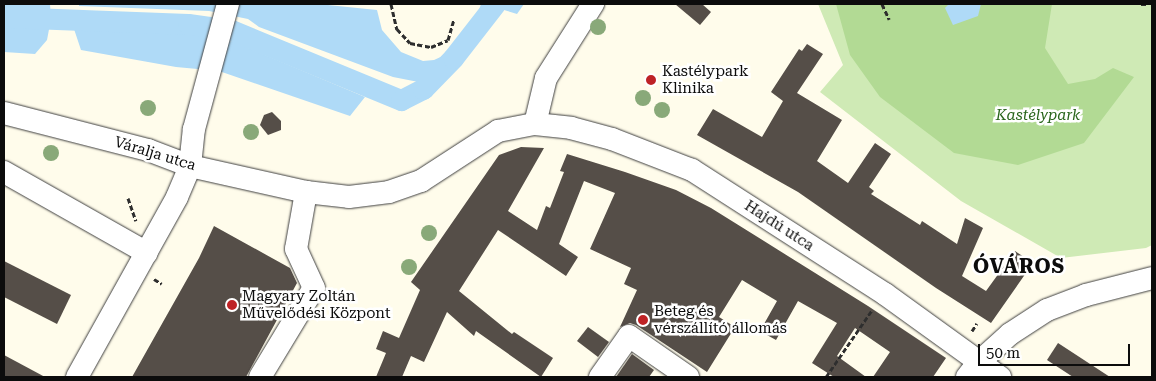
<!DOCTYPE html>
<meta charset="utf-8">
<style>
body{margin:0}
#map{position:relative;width:1156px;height:381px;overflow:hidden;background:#fffceb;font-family:"Roboto Serif",serif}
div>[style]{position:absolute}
.green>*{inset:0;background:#cfeab5}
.forest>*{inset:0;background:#b2da94}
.water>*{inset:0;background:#afdaf7}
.canal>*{height:21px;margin:-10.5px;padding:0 10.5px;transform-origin:10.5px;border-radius:10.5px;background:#afdaf7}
.building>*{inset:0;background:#554e48}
.path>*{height:3px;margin-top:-1.5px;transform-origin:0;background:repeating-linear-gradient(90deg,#2e2e2e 0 5px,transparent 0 7.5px)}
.roads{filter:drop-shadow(0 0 1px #3f3f3f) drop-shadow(0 0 1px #3f3f3f)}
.minor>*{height:22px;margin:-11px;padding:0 11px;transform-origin:11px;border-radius:11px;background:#fff}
.trees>*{width:16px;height:16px;margin:-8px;border-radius:50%;background:#89a979}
.dots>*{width:14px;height:14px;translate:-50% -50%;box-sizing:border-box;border:2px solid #fff;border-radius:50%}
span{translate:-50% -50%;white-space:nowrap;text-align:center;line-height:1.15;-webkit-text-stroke:5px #fff;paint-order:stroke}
.poi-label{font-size:15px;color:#0c0c0c}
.left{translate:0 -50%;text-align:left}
.park-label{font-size:15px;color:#29651c;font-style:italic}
.street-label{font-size:15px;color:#0c0c0c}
.district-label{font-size:20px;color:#0c0c0c;font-weight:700;letter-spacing:1px}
.frame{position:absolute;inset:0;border:5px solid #0c0c0c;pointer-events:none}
.scale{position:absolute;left:978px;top:344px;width:152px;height:22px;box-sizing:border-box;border:2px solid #0c0c0c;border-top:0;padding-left:6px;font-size:15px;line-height:18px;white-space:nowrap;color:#0c0c0c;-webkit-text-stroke:4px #fff;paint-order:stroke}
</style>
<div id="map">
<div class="green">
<i style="clip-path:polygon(818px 4px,1152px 4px,1152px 245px,1146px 248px,1061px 258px,961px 201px,820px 92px,843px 65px)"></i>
</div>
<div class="forest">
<i style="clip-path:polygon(836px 4px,1052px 4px,1045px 48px,1068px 84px,1095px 79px,1113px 68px,1134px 77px,1084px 143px,1018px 165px,954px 153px,880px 97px,850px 55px)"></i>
</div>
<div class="water">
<i style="clip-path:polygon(4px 4px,50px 4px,51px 19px,47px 40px,35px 54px,4px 52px)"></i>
<i style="clip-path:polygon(79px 4px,318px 4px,377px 10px,382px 30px,401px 52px,423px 61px,434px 60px,445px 55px,458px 42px,468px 53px,439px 86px,393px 77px,259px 27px,248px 19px,209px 11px,79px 6px)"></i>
<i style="clip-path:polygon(481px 4px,524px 4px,517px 14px,504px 10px,482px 25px,476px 20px)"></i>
<i style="clip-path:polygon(949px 4px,981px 4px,978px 16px,953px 25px,945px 8px)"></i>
<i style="clip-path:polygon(73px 26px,183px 32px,234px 42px,365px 97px,350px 116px,219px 71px,176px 67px,81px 50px)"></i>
</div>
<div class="canal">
<i style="left:4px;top:17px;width:184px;rotate:2.2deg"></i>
<i style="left:188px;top:24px;width:43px;rotate:7.9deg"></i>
<i style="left:231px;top:30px;width:184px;rotate:22.4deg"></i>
<i style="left:401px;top:100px;width:25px;rotate:-27deg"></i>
<i style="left:423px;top:89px;width:43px;rotate:-45.9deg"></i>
<i style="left:453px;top:58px;width:68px;rotate:-52.1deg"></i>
</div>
<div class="building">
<i style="clip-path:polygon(675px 4px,702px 4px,711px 12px,700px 25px)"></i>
<i style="clip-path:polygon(807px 44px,823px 54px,797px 93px,842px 120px,817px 161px,848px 183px,875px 143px,891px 154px,869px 187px,874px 191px,871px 194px,920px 225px,922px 221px,957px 244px,965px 218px,983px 228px,962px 276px,986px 291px,1015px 251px,1033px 263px,991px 323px,936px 288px,798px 192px,697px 135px,713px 109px,762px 137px,783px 101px,771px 92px,799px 49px,802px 51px)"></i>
<i style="clip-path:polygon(272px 112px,281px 121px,281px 130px,268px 135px,260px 125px,264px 115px)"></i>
<i style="clip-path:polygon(521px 147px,544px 148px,508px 211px,537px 230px,546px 206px,550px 208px,564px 172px,560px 171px,567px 154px,625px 172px,676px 190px,711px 208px,868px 306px,946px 358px,933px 377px,873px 377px,890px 352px,855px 328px,837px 356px,866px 377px,834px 377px,812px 363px,837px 323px,798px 301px,776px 340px,760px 331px,777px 301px,742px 280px,719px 317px,735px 327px,707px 372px,636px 325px,630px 323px,620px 327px,637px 290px,624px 284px,631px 268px,590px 249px,615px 193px,584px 181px,559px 244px,578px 257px,566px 276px,498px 230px,459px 291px,512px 334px,514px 332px,553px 358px,541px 377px,476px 331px,474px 336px,447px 312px,424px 362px,411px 356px,402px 377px,376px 377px,386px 353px,376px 349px,383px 331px,399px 338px,420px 290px,411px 282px,499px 155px)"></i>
<i style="clip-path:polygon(214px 226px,290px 268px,297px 283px,246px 377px,132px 377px,199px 258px)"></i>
<i style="clip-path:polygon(4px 261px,71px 295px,57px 324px,4px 297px)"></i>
<i style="clip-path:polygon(588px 327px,609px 342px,598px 357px,577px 341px)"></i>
<i style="clip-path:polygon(1058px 343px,1110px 377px,1073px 377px,1047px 360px)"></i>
<i style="clip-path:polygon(632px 354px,654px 370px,649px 377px,616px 377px)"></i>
<i style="clip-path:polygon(4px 355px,45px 377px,4px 377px)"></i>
</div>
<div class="path">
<i style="left:391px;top:4px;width:26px;rotate:77deg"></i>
<i style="left:397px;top:29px;width:19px;rotate:47deg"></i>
<i style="left:410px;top:43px;width:21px;rotate:11deg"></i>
<i style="left:431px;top:47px;width:18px;rotate:-22deg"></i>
<i style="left:448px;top:40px;width:22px;rotate:-74deg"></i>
<i style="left:882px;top:4px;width:17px;rotate:65deg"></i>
<i style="left:1141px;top:4px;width:5px"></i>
<i style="left:128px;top:198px;width:24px;rotate:71deg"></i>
<i style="left:154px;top:279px;width:9px;rotate:32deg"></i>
<i style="left:972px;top:331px;width:9px;rotate:-58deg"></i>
<i style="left:826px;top:377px;width:81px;rotate:-55.5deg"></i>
</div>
<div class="roads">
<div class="minor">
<i style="left:4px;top:113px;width:149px;rotate:14.4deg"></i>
<i style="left:148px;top:150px;width:45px;rotate:20.9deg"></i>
<i style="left:190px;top:166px;width:119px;rotate:12.6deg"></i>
<i style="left:306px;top:192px;width:43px;rotate:6.6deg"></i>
<i style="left:349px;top:197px;width:40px;rotate:-7.1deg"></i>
<i style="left:389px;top:192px;width:34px;rotate:-19deg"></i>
<i style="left:421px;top:181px;width:92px;rotate:-33deg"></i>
<i style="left:498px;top:131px;width:38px;rotate:-11deg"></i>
<i style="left:535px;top:124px;width:36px;rotate:6deg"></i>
<i style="left:571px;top:128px;width:42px;rotate:15deg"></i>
<i style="left:612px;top:139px;width:86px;rotate:21.2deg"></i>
<i style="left:692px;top:170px;width:229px;rotate:32.7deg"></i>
<i style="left:885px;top:294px;width:142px;rotate:35.8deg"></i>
<i style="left:535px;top:124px;width:47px;rotate:-76.6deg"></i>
<i style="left:546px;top:78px;width:88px;rotate:-57.6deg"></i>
<i style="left:4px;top:172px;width:164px;rotate:29.5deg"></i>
<i style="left:77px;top:377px;width:206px;rotate:-60.9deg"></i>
<i style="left:177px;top:197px;width:34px;rotate:-67deg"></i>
<i style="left:190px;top:166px;width:37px;rotate:-84deg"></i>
<i style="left:194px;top:129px;width:130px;rotate:-74.8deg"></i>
<i style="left:260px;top:377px;width:104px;rotate:-58.8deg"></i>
<i style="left:314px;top:288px;width:43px;rotate:-114.8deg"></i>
<i style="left:296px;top:249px;width:58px;rotate:-80deg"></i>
<i style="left:600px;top:377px;width:50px;rotate:-54.7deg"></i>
<i style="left:629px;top:336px;width:72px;rotate:34.8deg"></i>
<i style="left:967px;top:377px;width:18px;rotate:-52deg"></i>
<i style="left:978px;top:363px;width:43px;rotate:-42.2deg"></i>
<i style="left:1010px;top:334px;width:44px;rotate:-33deg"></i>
<i style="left:1047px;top:310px;width:42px;rotate:-21deg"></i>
<i style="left:1086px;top:295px;width:68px;rotate:-14.4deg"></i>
</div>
</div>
<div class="trees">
<i style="left:598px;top:27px"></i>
<i style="left:643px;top:98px"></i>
<i style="left:148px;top:108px"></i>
<i style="left:662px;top:110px"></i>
<i style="left:251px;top:132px"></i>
<i style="left:51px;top:153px"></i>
<i style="left:429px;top:233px"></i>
<i style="left:409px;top:267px"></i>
</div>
<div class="dots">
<i style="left:651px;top:80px;background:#be2225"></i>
<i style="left:232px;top:305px;background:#be2225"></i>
<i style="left:643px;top:320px;background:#be2225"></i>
</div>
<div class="poi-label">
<span class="left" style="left:662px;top:80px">Kastélypark<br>Klinika</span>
<span class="left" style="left:242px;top:305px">Magyary Zoltán<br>Művelődési Központ</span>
<span class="left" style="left:654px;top:320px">Beteg és<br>vérszállító állomás</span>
</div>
<div class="park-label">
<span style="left:1038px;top:116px">Kastélypark</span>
</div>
<div class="street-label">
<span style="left:155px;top:154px;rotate:17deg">Váralja utca</span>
<span style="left:779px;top:226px;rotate:33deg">Hajdú utca</span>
</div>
<div class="district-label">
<span style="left:1019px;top:266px">ÓVÁROS</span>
</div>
<div class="frame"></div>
<div class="scale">50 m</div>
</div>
